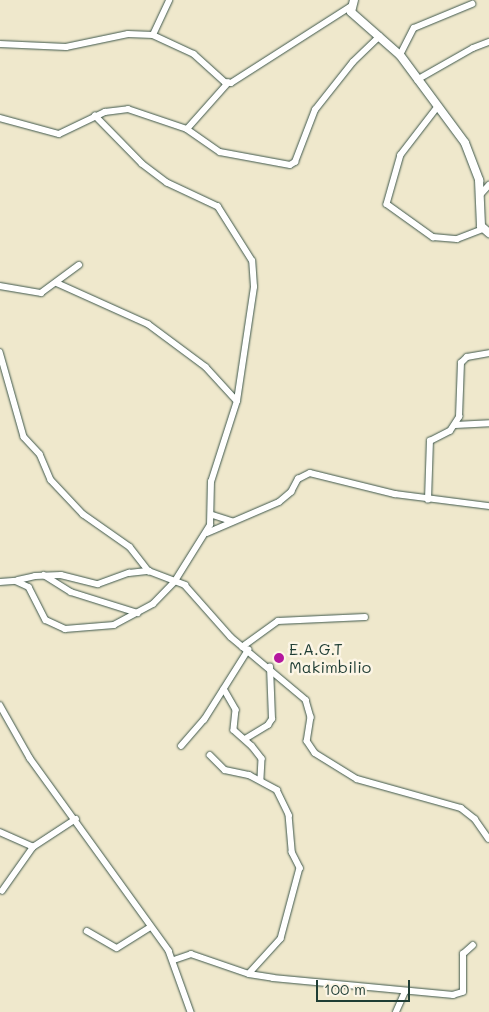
<!DOCTYPE html>
<style>
body{margin:0}
#map{position:relative;width:489px;height:1012px;overflow:hidden;background:#efe8cc;font-family:Mali,sans-serif}
div>[style]{position:absolute}
.roads{filter:drop-shadow(0 0 1px #3e574b) drop-shadow(0 0 1px #3e574b)}
.street>*{height:5.5px;margin:-2.75px;padding:0 2.75px;transform-origin:2.75px;border-radius:2.75px;background:#fff}
.secondary>*{height:8px;margin:-4px;padding:0 4px;transform-origin:4px;border-radius:4px;background:#fff}
.dots>*{width:14px;height:14px;translate:-50% -50%;box-sizing:border-box;border:2px solid #fcf5e5;border-radius:50%}
span{translate:-50% -50%;white-space:nowrap;text-align:center;line-height:1.15;-webkit-text-stroke:5px #fcf5e5;paint-order:stroke}
.poi-label{font-size:16px;color:#1f3d34}
.left{translate:0 -50%;text-align:left}
.scale{position:absolute;left:316px;top:980px;width:94px;height:22px;box-sizing:border-box;border:2px solid #1f3d34;border-top:0;padding-left:6px;font-size:15px;line-height:18px;white-space:nowrap;color:#1f3d34;-webkit-text-stroke:4px #fcf5e5;paint-order:stroke}
</style>
<div id="map">
<div class="roads">
<div class="street">
<i style="left:153px;top:35px;width:38px;rotate:-65deg"></i>
<i style="left:0;top:44px;width:66px;rotate:2.6deg"></i>
<i style="left:66px;top:47px;width:63px;rotate:-11.8deg"></i>
<i style="left:128px;top:34px;width:25px;rotate:2deg"></i>
<i style="left:153px;top:35px;width:45px;rotate:24.9deg"></i>
<i style="left:194px;top:54px;width:42px;rotate:42.1deg"></i>
<i style="left:225px;top:82px;width:6px;rotate:9deg"></i>
<i style="left:231px;top:83px;width:141px;rotate:-32.6deg"></i>
<i style="left:400px;top:55px;width:30px;rotate:-63deg"></i>
<i style="left:414px;top:28px;width:63px;rotate:-22.5deg"></i>
<i style="left:417px;top:80px;width:64px;rotate:-29.7deg"></i>
<i style="left:473px;top:48px;width:17px;rotate:-21deg"></i>
<i style="left:438px;top:107px;width:61px;rotate:127.6deg"></i>
<i style="left:401px;top:155px;width:51px;rotate:105.9deg"></i>
<i style="left:387px;top:204px;width:57px;rotate:35.7deg"></i>
<i style="left:433px;top:237px;width:24px;rotate:5deg"></i>
<i style="left:457px;top:239px;width:28px;rotate:-21deg"></i>
<i style="left:0;top:118px;width:61px;rotate:15.2deg"></i>
<i style="left:59px;top:134px;width:51px;rotate:-25.6deg"></i>
<i style="left:105px;top:112px;width:23px;rotate:-7deg"></i>
<i style="left:128px;top:109px;width:62px;rotate:18.7deg"></i>
<i style="left:187px;top:129px;width:40px;rotate:34.9deg"></i>
<i style="left:220px;top:152px;width:71px;rotate:10.5deg"></i>
<i style="left:290px;top:165px;width:6px;rotate:-31deg"></i>
<i style="left:295px;top:162px;width:56px;rotate:-69deg"></i>
<i style="left:315px;top:110px;width:61px;rotate:-51.6deg"></i>
<i style="left:353px;top:62px;width:37px;rotate:-44deg"></i>
<i style="left:187px;top:129px;width:62px;rotate:-48.3deg"></i>
<i style="left:481px;top:194px;width:12px;rotate:-48deg"></i>
<i style="left:57px;top:283px;width:100px;rotate:24.3deg"></i>
<i style="left:148px;top:324px;width:72px;rotate:36.6deg"></i>
<i style="left:206px;top:367px;width:46px;rotate:47.6deg"></i>
<i style="left:0;top:286px;width:42px;rotate:9.7deg"></i>
<i style="left:41px;top:293px;width:47px;rotate:-36.4deg"></i>
<i style="left:0;top:352px;width:88px;rotate:74.2deg"></i>
<i style="left:24px;top:437px;width:23px;rotate:47deg"></i>
<i style="left:40px;top:454px;width:28px;rotate:67deg"></i>
<i style="left:51px;top:480px;width:47px;rotate:46.7deg"></i>
<i style="left:83px;top:514px;width:57px;rotate:35.1deg"></i>
<i style="left:130px;top:547px;width:31px;rotate:52deg"></i>
<i style="left:455px;top:425px;width:34px;rotate:-3deg"></i>
<i style="left:428px;top:500px;width:59px;rotate:-88.1deg"></i>
<i style="left:430px;top:441px;width:22px;rotate:-27deg"></i>
<i style="left:450px;top:431px;width:17px;rotate:-57deg"></i>
<i style="left:459px;top:417px;width:54px;rotate:-87.9deg"></i>
<i style="left:461px;top:363px;width:8px;rotate:-45deg"></i>
<i style="left:467px;top:357px;width:22px;rotate:-10deg"></i>
<i style="left:213px;top:515px;width:20px;rotate:18deg"></i>
<i style="left:207px;top:533px;width:78px;rotate:-23.3deg"></i>
<i style="left:279px;top:502px;width:16px;rotate:-40deg"></i>
<i style="left:291px;top:492px;width:15px;rotate:-62deg"></i>
<i style="left:298px;top:479px;width:13px;rotate:-27deg"></i>
<i style="left:310px;top:473px;width:88px;rotate:13.9deg"></i>
<i style="left:395px;top:494px;width:95px;rotate:7.3deg"></i>
<i style="left:44px;top:575px;width:32px;rotate:32deg"></i>
<i style="left:71px;top:592px;width:70px;rotate:17.4deg"></i>
<i style="left:18px;top:580px;width:17px;rotate:-13deg"></i>
<i style="left:35px;top:576px;width:26px;rotate:-2deg"></i>
<i style="left:61px;top:575px;width:38px;rotate:14deg"></i>
<i style="left:98px;top:584px;width:33px;rotate:-20deg"></i>
<i style="left:129px;top:573px;width:20px;rotate:-6deg"></i>
<i style="left:149px;top:571px;width:39px;rotate:21deg"></i>
<i style="left:185px;top:585px;width:69px;rotate:48.5deg"></i>
<i style="left:231px;top:637px;width:98px;rotate:40deg"></i>
<i style="left:306px;top:700px;width:18px;rotate:74deg"></i>
<i style="left:311px;top:717px;width:24px;rotate:99deg"></i>
<i style="left:307px;top:741px;width:14px;rotate:56deg"></i>
<i style="left:315px;top:753px;width:49px;rotate:31.8deg"></i>
<i style="left:357px;top:779px;width:108px;rotate:15.6deg"></i>
<i style="left:461px;top:808px;width:18px;rotate:38deg"></i>
<i style="left:475px;top:819px;width:24px;rotate:55deg"></i>
<i style="left:0;top:582px;width:16px;rotate:-4deg"></i>
<i style="left:16px;top:581px;width:14px;rotate:25deg"></i>
<i style="left:29px;top:587px;width:37px;rotate:63deg"></i>
<i style="left:46px;top:620px;width:21px;rotate:25deg"></i>
<i style="left:65px;top:629px;width:49px;rotate:-4.7deg"></i>
<i style="left:114px;top:625px;width:44px;rotate:-28.3deg"></i>
<i style="left:153px;top:604px;width:32px;rotate:-46deg"></i>
<i style="left:175px;top:581px;width:66px;rotate:-58deg"></i>
<i style="left:210px;top:525px;width:43px;rotate:-88.7deg"></i>
<i style="left:211px;top:482px;width:85px;rotate:-72.2deg"></i>
<i style="left:237px;top:401px;width:115px;rotate:-81.5deg"></i>
<i style="left:254px;top:287px;width:26px;rotate:-94deg"></i>
<i style="left:252px;top:261px;width:64px;rotate:-122.2deg"></i>
<i style="left:218px;top:207px;width:56px;rotate:-154.8deg"></i>
<i style="left:167px;top:183px;width:31px;rotate:-143deg"></i>
<i style="left:142px;top:164px;width:67px;rotate:-134.4deg"></i>
<i style="left:242px;top:647px;width:44px;rotate:-35.8deg"></i>
<i style="left:278px;top:621px;width:87px;rotate:-2.6deg"></i>
<i style="left:224px;top:689px;width:24px;rotate:60deg"></i>
<i style="left:236px;top:710px;width:20px;rotate:96deg"></i>
<i style="left:234px;top:730px;width:24px;rotate:42deg"></i>
<i style="left:252px;top:746px;width:16px;rotate:52deg"></i>
<i style="left:262px;top:759px;width:21px;rotate:93deg"></i>
<i style="left:0;top:705px;width:61px;rotate:60.5deg"></i>
<i style="left:30px;top:758px;width:238px;rotate:54.2deg"></i>
<i style="left:169px;top:951px;width:65px;rotate:70.2deg"></i>
<i style="left:245px;top:739px;width:27px;rotate:-31deg"></i>
<i style="left:268px;top:725px;width:7px;rotate:-56deg"></i>
<i style="left:272px;top:719px;width:52px;rotate:-92.2deg"></i>
<i style="left:181px;top:746px;width:35px;rotate:-49deg"></i>
<i style="left:204px;top:720px;width:83px;rotate:-57.8deg"></i>
<i style="left:210px;top:755px;width:21px;rotate:45deg"></i>
<i style="left:225px;top:770px;width:25px;rotate:12deg"></i>
<i style="left:249px;top:775px;width:32px;rotate:28deg"></i>
<i style="left:277px;top:790px;width:28px;rotate:64deg"></i>
<i style="left:289px;top:815px;width:37px;rotate:85deg"></i>
<i style="left:292px;top:852px;width:18px;rotate:63deg"></i>
<i style="left:300px;top:868px;width:73px;rotate:105deg"></i>
<i style="left:281px;top:939px;width:47px;rotate:132.4deg"></i>
<i style="left:0;top:832px;width:36px;rotate:24deg"></i>
<i style="left:2px;top:891px;width:54px;rotate:-54.8deg"></i>
<i style="left:33px;top:847px;width:51px;rotate:-33.1deg"></i>
<i style="left:87px;top:931px;width:34px;rotate:30deg"></i>
<i style="left:117px;top:948px;width:39px;rotate:-32deg"></i>
<i style="left:174px;top:960px;width:18px;rotate:-19deg"></i>
<i style="left:191px;top:954px;width:61px;rotate:19deg"></i>
<i style="left:249px;top:974px;width:24px;rotate:9deg"></i>
<i style="left:273px;top:978px;width:181px;rotate:5.4deg"></i>
<i style="left:453px;top:995px;width:10px;rotate:-17deg"></i>
<i style="left:463px;top:992px;width:38px;rotate:-90deg"></i>
<i style="left:463px;top:954px;width:13px;rotate:-42deg"></i>
<i style="left:396px;top:1012px;width:22px;rotate:-66deg"></i>
</div>
<div class="secondary">
<i style="left:354px;top:0;width:12px;rotate:104deg"></i>
<i style="left:351px;top:12px;width:65px;rotate:41.3deg"></i>
<i style="left:400px;top:55px;width:109px;rotate:53.5deg"></i>
<i style="left:465px;top:143px;width:40px;rotate:69deg"></i>
<i style="left:479px;top:180px;width:46px;rotate:87.5deg"></i>
<i style="left:481px;top:226px;width:11px;rotate:41deg"></i>
</div>
</div>
<div class="dots">
<i style="left:279px;top:658px;background:#b5179e"></i>
</div>
<div class="poi-label">
<span class="left" style="left:289px;top:658px">E.A.G.T<br>Makimbilio</span>
</div>
<div class="scale">100 m</div>
</div>
